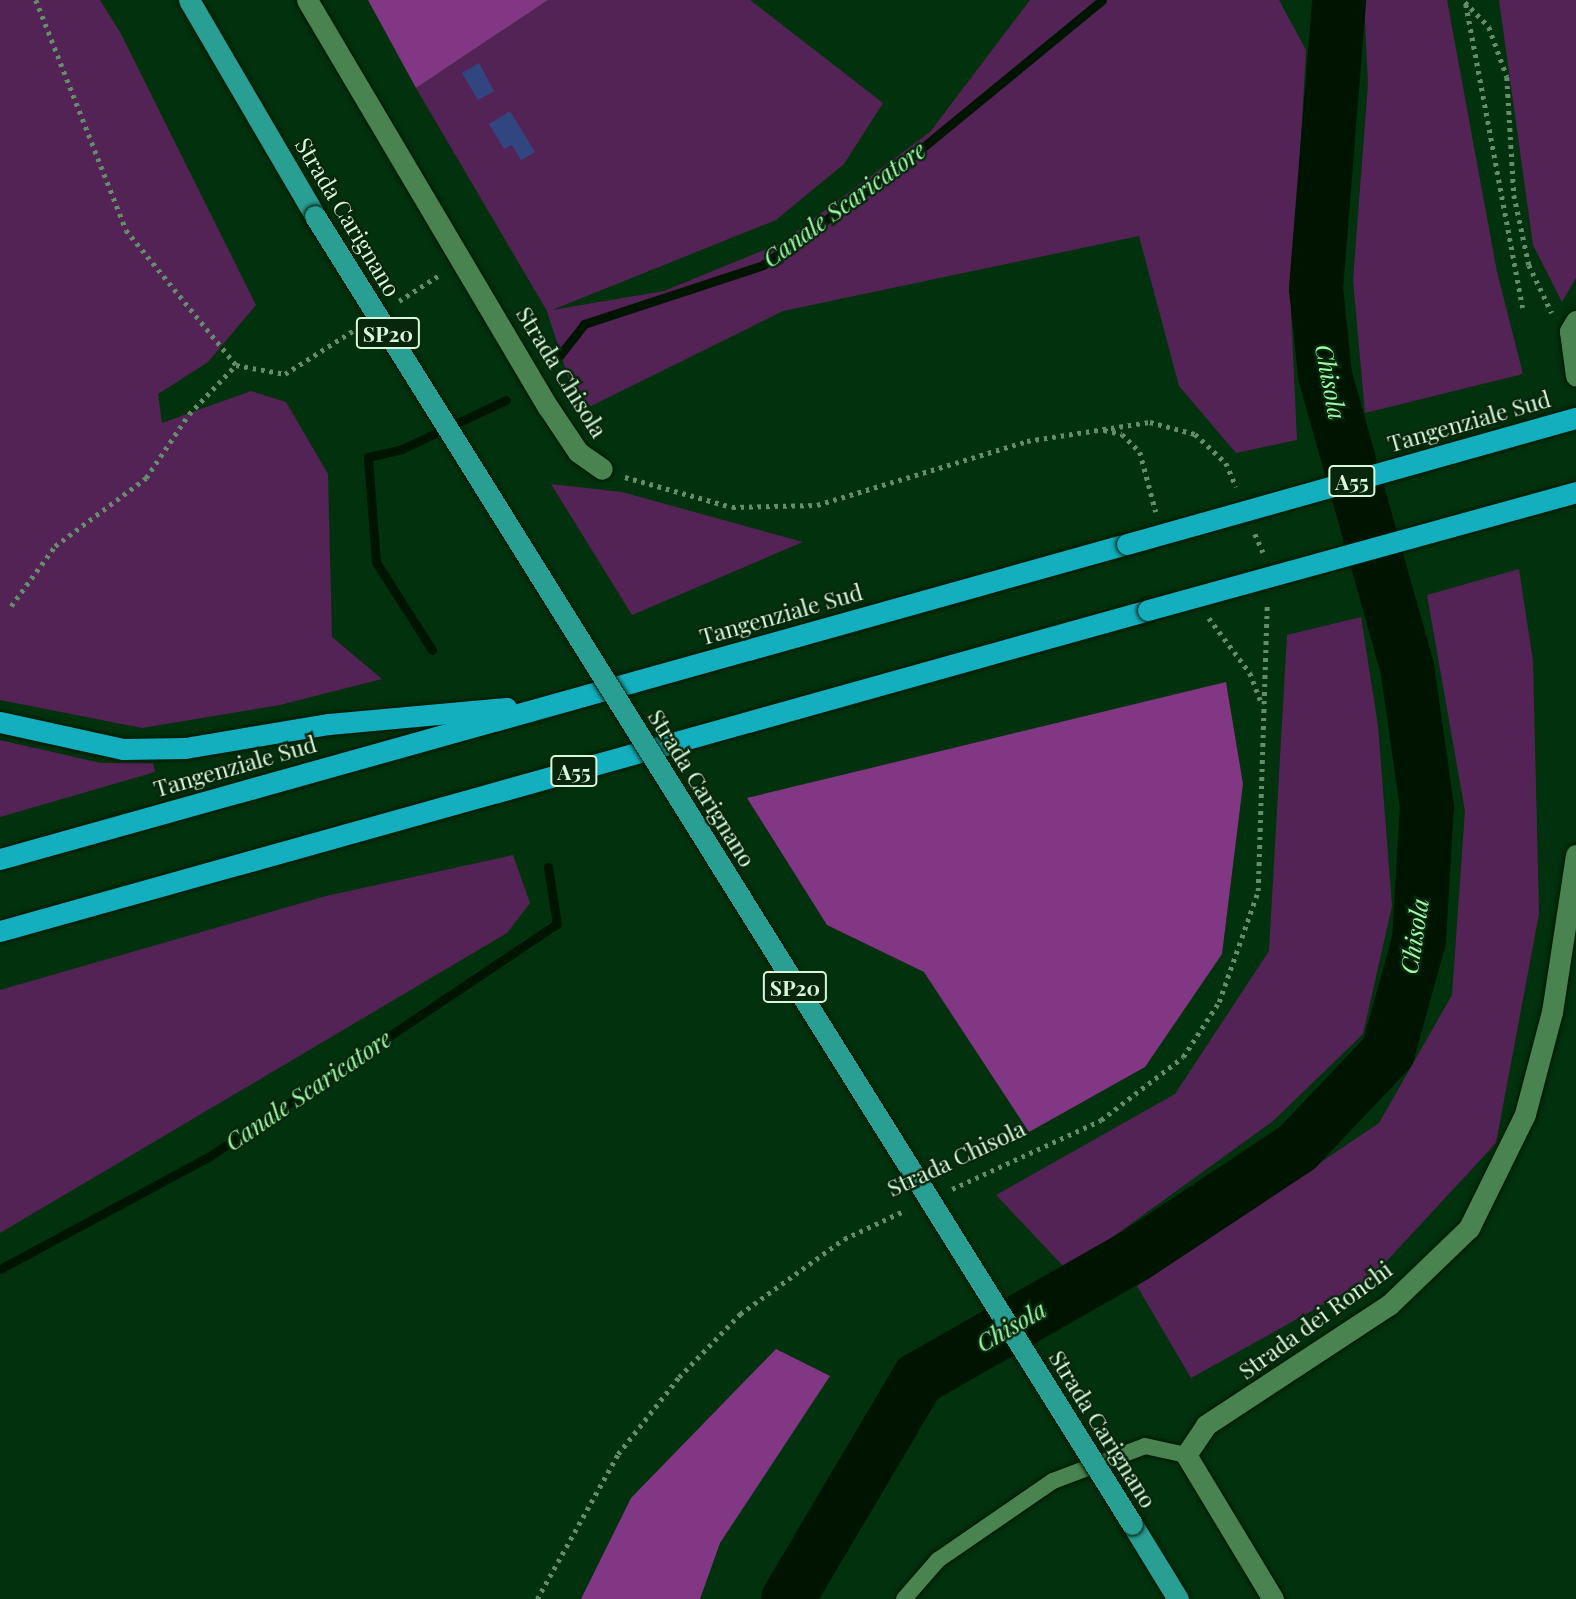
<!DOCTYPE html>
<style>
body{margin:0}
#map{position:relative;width:1576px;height:1599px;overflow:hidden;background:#02320d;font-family:"Playfair Display",serif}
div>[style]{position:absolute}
.green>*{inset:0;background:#542355}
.forest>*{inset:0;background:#823784}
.stream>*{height:9px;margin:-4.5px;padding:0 4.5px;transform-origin:4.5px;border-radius:4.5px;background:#001501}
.river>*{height:54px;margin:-27px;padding:0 27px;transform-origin:27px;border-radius:27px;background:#001501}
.building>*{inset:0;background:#314680}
.path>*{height:4.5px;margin-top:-2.25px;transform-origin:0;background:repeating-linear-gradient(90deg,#648d6b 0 3.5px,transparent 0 8.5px)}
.roads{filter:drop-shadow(0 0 2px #001702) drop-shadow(0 0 2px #001702)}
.lane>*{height:16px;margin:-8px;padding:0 8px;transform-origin:8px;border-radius:8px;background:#498450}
.street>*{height:21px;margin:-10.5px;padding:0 10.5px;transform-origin:10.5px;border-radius:10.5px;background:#498450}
.primary>*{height:21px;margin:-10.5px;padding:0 10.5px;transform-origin:10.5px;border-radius:10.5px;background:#299e93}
.highway>*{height:21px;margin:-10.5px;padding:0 10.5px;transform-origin:10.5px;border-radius:10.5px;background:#13afbf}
.bridges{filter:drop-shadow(0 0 2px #001702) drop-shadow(0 0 2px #001702)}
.primary-bridge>*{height:21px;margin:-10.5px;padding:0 10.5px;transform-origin:10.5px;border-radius:10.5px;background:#299e93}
.highway-bridge>*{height:21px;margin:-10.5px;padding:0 10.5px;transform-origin:10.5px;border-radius:10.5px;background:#13afbf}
span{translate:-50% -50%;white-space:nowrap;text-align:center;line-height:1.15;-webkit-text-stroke:5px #07260c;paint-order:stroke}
.shield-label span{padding:2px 5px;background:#07260c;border:2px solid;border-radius:5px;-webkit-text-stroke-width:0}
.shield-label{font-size:21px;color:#d9f8db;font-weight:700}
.street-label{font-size:23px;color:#d9f8db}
.water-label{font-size:24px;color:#a1faaa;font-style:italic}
</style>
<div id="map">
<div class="green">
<i style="clip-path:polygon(0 0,100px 0,120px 32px,256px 305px,208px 362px,158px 394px,162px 423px,251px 391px,286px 402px,328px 474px,332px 637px,382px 679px,280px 705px,142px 728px,0 700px)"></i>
<i style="clip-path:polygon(548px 0,750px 0,883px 103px,844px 164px,776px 220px,552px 310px,664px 291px,781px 243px,930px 132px,1030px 0,1279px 0,1306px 50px,1291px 313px,1297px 440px,1236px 453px,1179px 386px,1139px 236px,783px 311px,579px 412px,547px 311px,416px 88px)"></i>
<i style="clip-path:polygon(1364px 0,1447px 0,1497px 272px,1523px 374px,1365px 413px,1353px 280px,1368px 84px)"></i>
<i style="clip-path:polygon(1499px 0,1576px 0,1576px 278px,1562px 302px,1533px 245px)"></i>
<i style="clip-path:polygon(551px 484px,622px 492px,803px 542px,632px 615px)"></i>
<i style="clip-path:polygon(1519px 569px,1533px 661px,1539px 914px,1496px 1143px,1371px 1278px,1191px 1378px,1137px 1286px,1379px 1123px,1452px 995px,1465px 811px,1427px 595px)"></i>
<i style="clip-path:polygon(1361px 617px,1378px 726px,1392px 906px,1363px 1034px,1273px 1121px,1067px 1270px,996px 1195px,1175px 1094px,1269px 951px,1287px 635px)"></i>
<i style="clip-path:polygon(0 740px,101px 763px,153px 763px,155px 772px,0 817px)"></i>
<i style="clip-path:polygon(513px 855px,530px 903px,507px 933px,0 1233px,0 990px,326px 896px)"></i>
</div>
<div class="forest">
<i style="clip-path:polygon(368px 0,548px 0,416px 88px)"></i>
<i style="clip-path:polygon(1226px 682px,1243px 784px,1222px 954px,1145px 1067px,1029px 1132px,924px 972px,827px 925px,747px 798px)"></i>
<i style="clip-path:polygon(776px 1349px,830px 1376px,720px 1543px,700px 1599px,581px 1599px,631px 1498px)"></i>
</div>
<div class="stream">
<i style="left:560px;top:355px;width:39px;rotate:-52deg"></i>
<i style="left:584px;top:324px;width:188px;rotate:-18.2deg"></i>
<i style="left:763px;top:265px;width:161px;rotate:-35.7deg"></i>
<i style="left:894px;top:171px;width:269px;rotate:-39.4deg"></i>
<i style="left:432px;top:650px;width:104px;rotate:-122.5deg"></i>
<i style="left:376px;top:562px;width:105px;rotate:-94.4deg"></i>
<i style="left:368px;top:457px;width:35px;rotate:-13deg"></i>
<i style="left:402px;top:449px;width:115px;rotate:-25.2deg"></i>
<i style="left:0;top:1269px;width:238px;rotate:-28.3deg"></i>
<i style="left:210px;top:1156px;width:417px;rotate:-33.8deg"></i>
<i style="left:557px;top:924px;width:58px;rotate:-99deg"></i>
</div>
<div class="river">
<i style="left:788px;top:1599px;width:256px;rotate:-59.4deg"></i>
<i style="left:918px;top:1379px;width:249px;rotate:-29.7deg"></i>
<i style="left:1134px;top:1256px;width:196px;rotate:-33.5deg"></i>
<i style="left:1297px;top:1148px;width:132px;rotate:-46.5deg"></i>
<i style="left:1388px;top:1052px;width:116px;rotate:-74.5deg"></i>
<i style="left:1419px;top:940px;width:133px;rotate:-86.6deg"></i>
<i style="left:1427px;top:807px;width:141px;rotate:-98.1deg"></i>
<i style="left:1407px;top:667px;width:303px;rotate:-105.7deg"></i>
<i style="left:1325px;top:375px;width:87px;rotate:-95.9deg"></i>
<i style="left:1316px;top:288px;width:289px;rotate:-85.4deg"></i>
</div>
<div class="building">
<i style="clip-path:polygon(479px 63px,494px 91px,478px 100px,462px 73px)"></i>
<i style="clip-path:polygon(510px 111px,535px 152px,521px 160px,512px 145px,504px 149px,489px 124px)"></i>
</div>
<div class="path">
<i style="left:36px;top:0;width:247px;rotate:68.6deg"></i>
<i style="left:126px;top:230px;width:174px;rotate:50.8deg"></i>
<i style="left:236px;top:365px;width:50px;rotate:10.4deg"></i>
<i style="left:285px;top:374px;width:84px;rotate:-32.4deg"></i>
<i style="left:1465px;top:2px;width:35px;rotate:46deg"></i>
<i style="left:1489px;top:27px;width:53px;rotate:70.2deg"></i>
<i style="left:1507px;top:77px;width:118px;rotate:86.6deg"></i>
<i style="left:1514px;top:195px;width:72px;rotate:77.9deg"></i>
<i style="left:1529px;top:265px;width:53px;rotate:64.4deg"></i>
<i style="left:1466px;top:4px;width:309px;rotate:79.4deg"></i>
<i style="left:399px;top:301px;width:50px;rotate:-32.7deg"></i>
<i style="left:1104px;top:430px;width:18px;rotate:13deg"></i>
<i style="left:1122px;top:434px;width:25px;rotate:45deg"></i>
<i style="left:1140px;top:452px;width:62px;rotate:75.1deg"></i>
<i style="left:625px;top:477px;width:111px;rotate:15.7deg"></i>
<i style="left:732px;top:507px;width:85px;rotate:-1.3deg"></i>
<i style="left:817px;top:505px;width:220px;rotate:-16.9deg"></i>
<i style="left:1027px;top:441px;width:124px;rotate:-8.8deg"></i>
<i style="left:1150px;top:422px;width:47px;rotate:14.9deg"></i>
<i style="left:1195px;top:434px;width:42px;rotate:43.1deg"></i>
<i style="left:1226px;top:463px;width:26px;rotate:67deg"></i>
<i style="left:1255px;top:534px;width:20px;rotate:66deg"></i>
<i style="left:11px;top:606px;width:74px;rotate:-53.7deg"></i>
<i style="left:55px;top:546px;width:114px;rotate:-36.8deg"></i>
<i style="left:146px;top:478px;width:77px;rotate:-56.1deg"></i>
<i style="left:189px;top:414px;width:68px;rotate:-46.2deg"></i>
<i style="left:1209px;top:618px;width:69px;rotate:53.3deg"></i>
<i style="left:1250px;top:673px;width:34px;rotate:69deg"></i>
<i style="left:952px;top:1189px;width:164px;rotate:-24.8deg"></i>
<i style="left:1101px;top:1120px;width:103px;rotate:-37.5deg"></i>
<i style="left:1183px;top:1057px;width:66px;rotate:-56.8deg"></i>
<i style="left:1219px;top:1002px;width:118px;rotate:-70.6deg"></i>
<i style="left:1258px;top:891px;width:289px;rotate:-88.2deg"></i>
<i style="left:537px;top:1599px;width:166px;rotate:-60.8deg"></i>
<i style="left:618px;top:1454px;width:98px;rotate:-51.6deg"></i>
<i style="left:679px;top:1377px;width:88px;rotate:-45.9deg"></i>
<i style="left:740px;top:1314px;width:128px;rotate:-35.8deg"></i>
<i style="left:844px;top:1239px;width:68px;rotate:-25.1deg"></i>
</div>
<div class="roads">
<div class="lane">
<i style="left:904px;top:1599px;width:52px;rotate:-48.9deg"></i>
<i style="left:938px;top:1560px;width:140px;rotate:-34.5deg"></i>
<i style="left:1053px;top:1481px;width:98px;rotate:-20.8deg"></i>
<i style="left:1145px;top:1446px;width:42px;rotate:12.4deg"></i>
</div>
<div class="street">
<i style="left:307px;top:0;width:473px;rotate:59.4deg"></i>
<i style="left:548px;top:407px;width:54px;rotate:56.3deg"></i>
<i style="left:578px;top:452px;width:29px;rotate:35deg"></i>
<i style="left:1576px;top:321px;width:12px;rotate:121deg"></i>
<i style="left:1570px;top:331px;width:45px;rotate:82.4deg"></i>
<i style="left:1273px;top:1599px;width:168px;rotate:-121.1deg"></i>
<i style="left:1186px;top:1455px;width:36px;rotate:-56deg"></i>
<i style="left:1206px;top:1425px;width:219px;rotate:-33.3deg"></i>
<i style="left:1389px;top:1305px;width:111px;rotate:-43.9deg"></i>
<i style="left:1469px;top:1228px;width:127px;rotate:-63.8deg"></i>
<i style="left:1525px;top:1114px;width:106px;rotate:-75.2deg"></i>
<i style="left:1552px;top:1012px;width:159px;rotate:-81.3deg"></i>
</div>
<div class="primary">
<i style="left:189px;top:0;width:250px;rotate:59.7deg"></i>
<i style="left:1132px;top:1524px;width:88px;rotate:58.5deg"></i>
</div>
<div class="highway">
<i style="left:0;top:722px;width:126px;rotate:12.4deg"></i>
<i style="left:123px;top:749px;width:62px;rotate:-0.9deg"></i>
<i style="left:185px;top:748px;width:146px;rotate:-9.5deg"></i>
<i style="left:329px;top:724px;width:178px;rotate:-5.2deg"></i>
<i style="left:0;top:859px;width:1170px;rotate:-15.62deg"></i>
<i style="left:0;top:931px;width:1192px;rotate:-15.62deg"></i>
</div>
</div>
<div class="bridges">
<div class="primary-bridge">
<i style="left:315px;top:216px;width:1542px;rotate:58.01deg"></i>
</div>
<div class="highway-bridge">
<i style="left:1127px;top:544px;width:466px;rotate:-15.7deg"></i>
<i style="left:1148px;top:610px;width:444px;rotate:-15.4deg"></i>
</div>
</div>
<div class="shield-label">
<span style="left:388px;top:333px">SP20</span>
<span style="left:1352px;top:481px">A55</span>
<span style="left:574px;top:771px">A55</span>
<span style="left:795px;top:987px">SP20</span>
</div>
<div class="street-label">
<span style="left:348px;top:217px;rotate:59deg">Strada Carignano</span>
<span style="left:562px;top:372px;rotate:58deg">Strada Chisola</span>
<span style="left:1469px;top:421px;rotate:-16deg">Tangenziale Sud</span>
<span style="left:781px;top:614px;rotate:-16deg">Tangenziale Sud</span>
<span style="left:235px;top:766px;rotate:-16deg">Tangenziale Sud</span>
<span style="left:702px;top:788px;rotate:58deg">Strada Carignano</span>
<span style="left:956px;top:1158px;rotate:-25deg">Strada Chisola</span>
<span style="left:1315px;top:1320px;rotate:-36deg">Strada dei Ronchi</span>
<span style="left:1103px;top:1429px;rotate:58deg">Strada Carignano</span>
</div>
<div class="water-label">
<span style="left:844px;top:204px;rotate:-36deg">Canale Scaricatore</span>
<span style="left:1331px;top:382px;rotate:79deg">Chisola</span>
<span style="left:1414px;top:936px;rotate:-81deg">Chisola</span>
<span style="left:308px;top:1090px;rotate:-34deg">Canale Scaricatore</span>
<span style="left:1011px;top:1326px;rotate:-30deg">Chisola</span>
</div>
</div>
